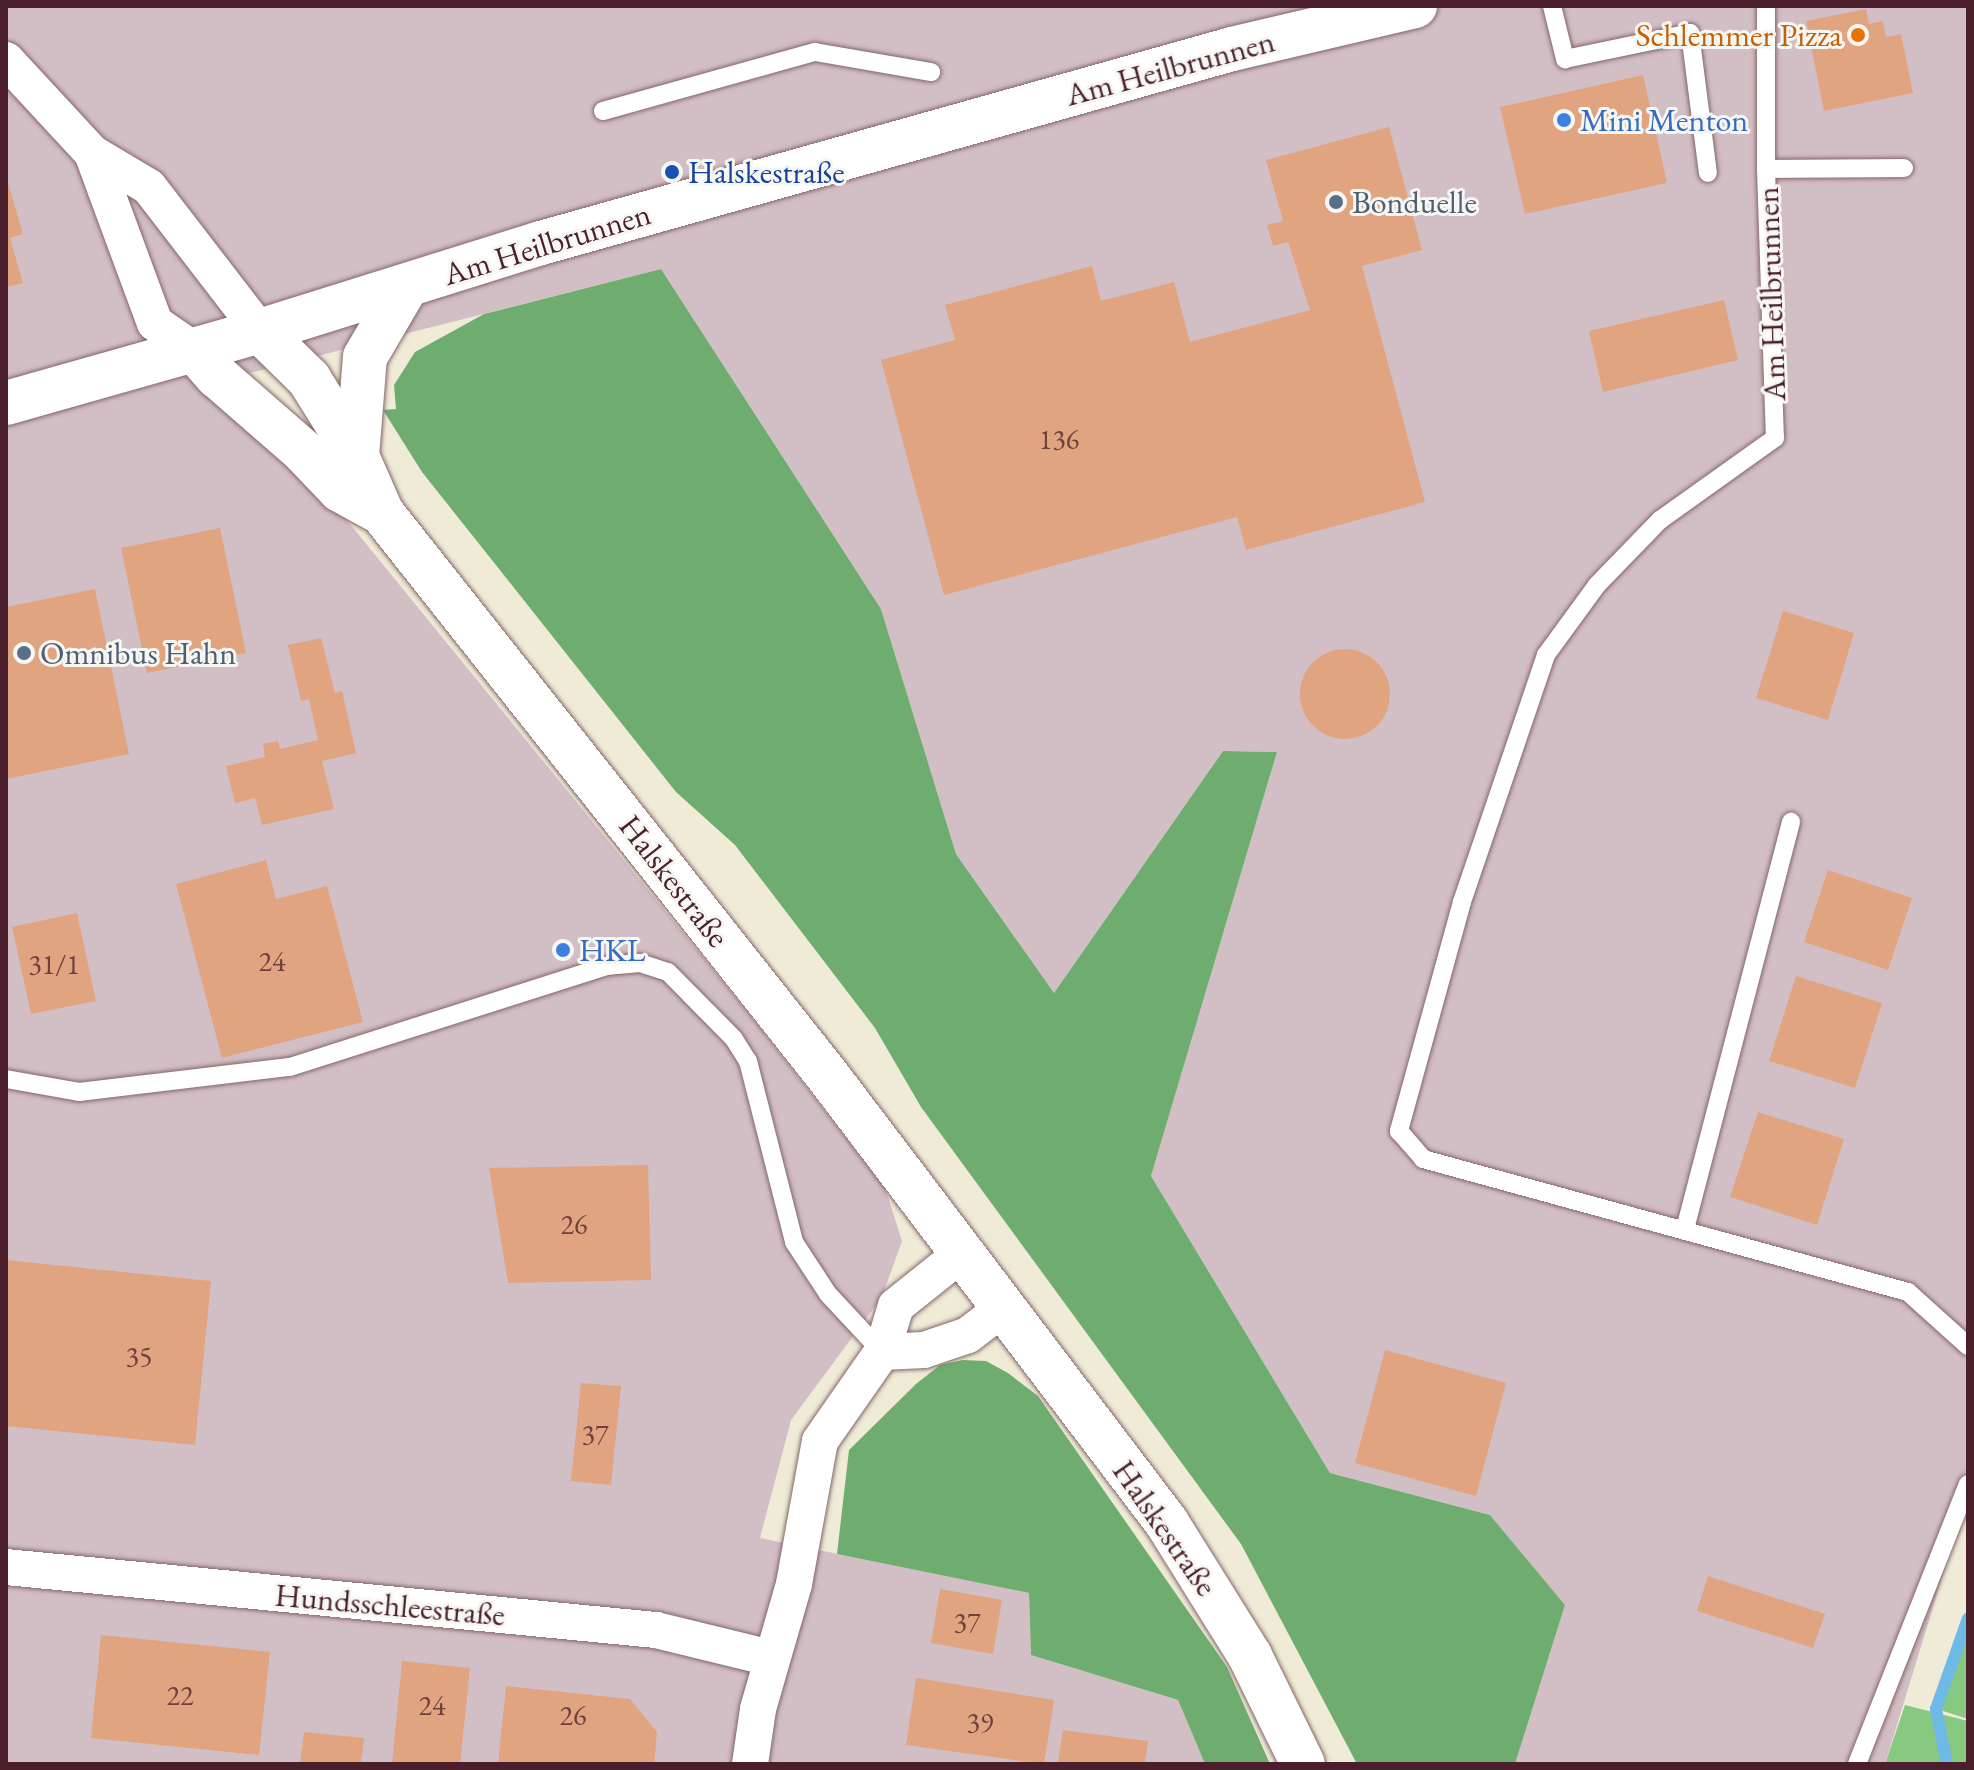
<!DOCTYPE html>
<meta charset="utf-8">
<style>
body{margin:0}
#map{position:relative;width:1974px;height:1770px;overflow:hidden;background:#efebd7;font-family:"EB Garamond",serif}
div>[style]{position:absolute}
.industrial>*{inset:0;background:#d2bec5}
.green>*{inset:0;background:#88c981}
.forest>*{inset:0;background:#6ead6f}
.stream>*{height:12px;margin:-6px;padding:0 6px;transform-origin:6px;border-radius:6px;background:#6fb9e7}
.building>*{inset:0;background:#e0a580}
.round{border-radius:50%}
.roads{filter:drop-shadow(0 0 2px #846667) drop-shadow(0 0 2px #846667)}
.service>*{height:18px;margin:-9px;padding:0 9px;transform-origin:9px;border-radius:9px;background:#fff}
.minor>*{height:36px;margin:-18px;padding:0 18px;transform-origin:18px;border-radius:18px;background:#fff}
.tertiary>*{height:44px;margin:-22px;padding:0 22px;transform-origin:22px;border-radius:22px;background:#fff}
.dots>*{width:22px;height:22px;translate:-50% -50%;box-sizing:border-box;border:4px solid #f6f6f2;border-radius:50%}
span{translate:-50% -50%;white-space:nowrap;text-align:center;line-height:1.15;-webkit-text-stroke:6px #f6f6f2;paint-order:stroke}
.number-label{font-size:28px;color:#704040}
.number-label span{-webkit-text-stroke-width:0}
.food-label{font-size:32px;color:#c56008}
.right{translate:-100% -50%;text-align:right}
.street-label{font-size:32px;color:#4a1f2b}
.shop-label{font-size:32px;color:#366cbe}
.left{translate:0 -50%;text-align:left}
.transit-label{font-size:32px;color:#164399}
.service-label{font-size:32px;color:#4e5e75}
.frame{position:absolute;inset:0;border:8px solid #4a1f2b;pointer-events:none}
</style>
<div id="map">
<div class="industrial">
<i style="clip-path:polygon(6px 6px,1968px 6px,1968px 1493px,1885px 1764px,1515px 1764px,1565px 1605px,1490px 1515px,1330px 1473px,1151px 1176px,1277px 752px,1223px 751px,1054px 993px,956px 854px,881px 609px,661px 269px,210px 383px,328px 497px,749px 1014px,885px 1188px,902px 1241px,882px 1297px,791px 1420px,760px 1538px,1029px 1593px,1031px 1655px,1178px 1700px,1205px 1764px,6px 1764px)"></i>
</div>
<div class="green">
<i style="clip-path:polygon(1968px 1633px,1968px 1719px,1940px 1710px)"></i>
<i style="clip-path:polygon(1905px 1705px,1968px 1721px,1968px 1764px,1885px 1764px)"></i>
</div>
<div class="forest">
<i style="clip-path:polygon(661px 269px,881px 609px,956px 854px,1054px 993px,1223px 751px,1277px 752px,1151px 1176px,1330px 1473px,1490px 1515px,1565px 1605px,1515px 1764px,1357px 1764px,1241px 1544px,921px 1107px,875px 1028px,735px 845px,676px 792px,422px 472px,383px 410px,396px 409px,394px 385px,415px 352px,484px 314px)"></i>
<i style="clip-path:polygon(963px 1360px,986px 1361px,1008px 1373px,1038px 1396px,1227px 1667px,1270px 1764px,1205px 1764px,1178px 1700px,1031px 1655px,1029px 1593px,837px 1554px,849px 1450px,916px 1384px,940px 1365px)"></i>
</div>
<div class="stream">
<i style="left:1947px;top:1764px;width:56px;rotate:-101.3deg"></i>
<i style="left:1936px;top:1709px;width:96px;rotate:-70.6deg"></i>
</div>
<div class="building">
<i style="clip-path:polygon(1866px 9px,1869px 24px,1883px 21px,1886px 37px,1901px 34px,1913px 93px,1824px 111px,1806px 21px)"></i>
<i style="clip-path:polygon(1643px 75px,1667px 183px,1525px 214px,1500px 107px)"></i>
<i style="clip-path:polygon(1389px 127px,1422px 250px,1362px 266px,1425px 502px,1246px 550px,1237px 517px,944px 595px,881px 360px,955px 340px,945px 305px,1092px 266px,1101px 301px,1174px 282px,1190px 342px,1310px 310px,1288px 242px,1273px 246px,1267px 225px,1283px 221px,1266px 160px)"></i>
<i style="clip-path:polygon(6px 176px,23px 234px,10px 238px,23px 283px,6px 287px)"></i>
<i style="clip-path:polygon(1724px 300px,1738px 360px,1603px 392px,1589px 331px)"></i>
<i style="clip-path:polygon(220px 528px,246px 653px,147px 673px,121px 548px)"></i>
<i style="clip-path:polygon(95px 589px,129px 754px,6px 779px,6px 607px)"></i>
<i style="clip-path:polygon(1783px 611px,1854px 633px,1828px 720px,1756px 698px)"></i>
<i style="clip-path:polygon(321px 638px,335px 693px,342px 691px,356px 753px,322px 761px,334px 809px,262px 825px,255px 798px,235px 803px,226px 766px,265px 757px,263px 744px,278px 741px,280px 749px,318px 740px,309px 699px,301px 701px,288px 645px)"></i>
<i class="round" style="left:1300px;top:649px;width:90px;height:90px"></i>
<i style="clip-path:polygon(266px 860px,276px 899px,327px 886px,363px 1022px,222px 1058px,176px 884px)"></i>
<i style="clip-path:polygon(1828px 870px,1912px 898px,1888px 970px,1804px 942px)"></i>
<i style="clip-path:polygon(77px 913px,96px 1001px,31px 1014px,12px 927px)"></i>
<i style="clip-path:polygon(1796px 976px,1882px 1003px,1855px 1088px,1769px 1061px)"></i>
<i style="clip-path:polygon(1758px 1112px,1844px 1139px,1817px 1225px,1730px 1197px)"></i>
<i style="clip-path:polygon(648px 1165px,651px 1280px,508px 1283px,489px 1168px)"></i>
<i style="clip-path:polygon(6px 1260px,211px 1281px,195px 1445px,6px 1426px)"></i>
<i style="clip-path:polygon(1385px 1350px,1506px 1383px,1476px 1496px,1355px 1463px)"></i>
<i style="clip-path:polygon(581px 1383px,621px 1386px,611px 1485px,571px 1481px)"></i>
<i style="clip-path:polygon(1708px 1576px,1825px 1614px,1813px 1648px,1697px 1611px)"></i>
<i style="clip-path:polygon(940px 1589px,1002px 1600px,993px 1654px,931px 1643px)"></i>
<i style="clip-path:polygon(101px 1635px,270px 1652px,259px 1755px,91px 1738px)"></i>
<i style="clip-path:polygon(402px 1661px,470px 1668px,460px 1764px,392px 1764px)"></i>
<i style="clip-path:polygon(916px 1678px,1054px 1700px,1044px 1764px,906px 1745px)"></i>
<i style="clip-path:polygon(506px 1686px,630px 1699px,657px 1732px,654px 1764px,498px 1764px)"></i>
<i style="clip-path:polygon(1063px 1730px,1148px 1741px,1145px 1764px,1058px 1762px)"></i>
<i style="clip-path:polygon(304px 1732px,364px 1738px,361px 1764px,300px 1764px)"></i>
</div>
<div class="roads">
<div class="service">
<i style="left:1552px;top:6px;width:55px;rotate:76.2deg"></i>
<i style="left:1565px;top:59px;width:128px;rotate:-11.7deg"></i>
<i style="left:1690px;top:33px;width:141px;rotate:82.7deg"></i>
<i style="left:1766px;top:6px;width:163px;rotate:90deg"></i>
<i style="left:1766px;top:169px;width:269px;rotate:88.1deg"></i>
<i style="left:1775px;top:438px;width:141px;rotate:144.5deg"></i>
<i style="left:1660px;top:520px;width:91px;rotate:134.1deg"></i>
<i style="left:1597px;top:585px;width:87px;rotate:126.1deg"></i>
<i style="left:1546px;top:655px;width:261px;rotate:108.8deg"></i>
<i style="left:1462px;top:902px;width:238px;rotate:105.4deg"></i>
<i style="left:1399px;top:1131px;width:37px;rotate:49deg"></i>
<i style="left:1423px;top:1159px;width:503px;rotate:15.34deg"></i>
<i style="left:1908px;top:1292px;width:81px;rotate:42deg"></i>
<i style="left:603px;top:111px;width:220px;rotate:-15.6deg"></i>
<i style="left:815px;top:52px;width:118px;rotate:9.8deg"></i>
<i style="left:1766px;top:169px;width:138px;rotate:-0.4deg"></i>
<i style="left:6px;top:1079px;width:74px;rotate:10.1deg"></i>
<i style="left:79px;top:1092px;width:212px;rotate:-6.8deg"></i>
<i style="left:290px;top:1067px;width:332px;rotate:-17.7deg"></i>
<i style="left:606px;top:966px;width:34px;rotate:-5deg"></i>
<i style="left:640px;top:963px;width:29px;rotate:18deg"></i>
<i style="left:668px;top:972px;width:94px;rotate:45.4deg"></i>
<i style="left:734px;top:1039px;width:26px;rotate:58deg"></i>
<i style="left:748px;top:1061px;width:187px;rotate:75.7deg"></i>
<i style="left:794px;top:1242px;width:62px;rotate:56.8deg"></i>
<i style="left:828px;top:1294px;width:79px;rotate:47deg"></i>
<i style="left:1685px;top:1229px;width:421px;rotate:-75.4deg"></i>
<i style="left:1857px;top:1764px;width:301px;rotate:-68.4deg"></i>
</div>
<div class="minor">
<i style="left:6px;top:60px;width:127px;rotate:47.2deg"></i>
<i style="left:92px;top:153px;width:66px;rotate:30.8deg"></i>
<i style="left:149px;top:187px;width:182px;rotate:52.4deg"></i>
<i style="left:92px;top:153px;width:181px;rotate:69.7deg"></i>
<i style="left:155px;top:323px;width:47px;rotate:34.7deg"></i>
<i style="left:882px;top:1352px;width:42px;rotate:-2.7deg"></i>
<i style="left:924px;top:1350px;width:46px;rotate:-18.8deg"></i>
<i style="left:968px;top:1335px;width:44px;rotate:-37.6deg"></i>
<i style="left:6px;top:1567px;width:653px;rotate:5.54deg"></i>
<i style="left:656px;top:1630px;width:118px;rotate:13.7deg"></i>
<i style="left:750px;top:1764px;width:56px;rotate:-81.7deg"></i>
<i style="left:758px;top:1709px;width:130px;rotate:-73.9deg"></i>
<i style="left:794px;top:1584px;width:145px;rotate:-79.7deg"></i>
<i style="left:820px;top:1441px;width:108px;rotate:-55.1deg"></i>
<i style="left:882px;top:1352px;width:48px;rotate:-73.1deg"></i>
<i style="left:896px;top:1306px;width:83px;rotate:-38.7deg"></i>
</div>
<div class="tertiary">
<i style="left:260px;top:331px;width:69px;rotate:44.4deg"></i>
<i style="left:309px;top:379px;width:91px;rotate:58.1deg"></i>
<i style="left:357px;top:456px;width:62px;rotate:66.3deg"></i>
<i style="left:382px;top:513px;width:717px;rotate:51.63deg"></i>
<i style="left:827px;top:1075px;width:562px;rotate:52.8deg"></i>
<i style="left:1167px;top:1523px;width:157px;rotate:58deg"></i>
<i style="left:1250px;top:1656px;width:120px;rotate:63.9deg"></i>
<i style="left:194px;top:350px;width:35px;rotate:49deg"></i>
<i style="left:217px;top:376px;width:116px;rotate:41.1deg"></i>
<i style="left:304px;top:452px;width:52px;rotate:46.5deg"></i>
<i style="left:340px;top:490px;width:48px;rotate:28.7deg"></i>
<i style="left:6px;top:403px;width:264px;rotate:-15.8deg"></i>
<i style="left:260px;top:331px;width:294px;rotate:-17.4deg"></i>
<i style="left:541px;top:243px;width:718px;rotate:-15.68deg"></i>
<i style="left:1232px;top:49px;width:188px;rotate:-13.2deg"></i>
<i style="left:357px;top:456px;width:99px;rotate:-85.4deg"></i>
<i style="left:365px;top:357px;width:81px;rotate:-59.6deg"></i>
</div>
</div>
<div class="dots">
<i style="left:1858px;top:35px;background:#e8710a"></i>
<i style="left:1564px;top:120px;background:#3f7fe0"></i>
<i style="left:672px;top:172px;background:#1a4fb4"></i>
<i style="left:1336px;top:202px;background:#5c6f8a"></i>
<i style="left:24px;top:653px;background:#5c6f8a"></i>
<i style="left:563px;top:950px;background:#3f7fe0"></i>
</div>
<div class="number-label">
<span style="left:1059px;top:439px">136</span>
<span style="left:272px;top:961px">24</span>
<span style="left:54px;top:964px">31/1</span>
<span style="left:574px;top:1224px">26</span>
<span style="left:139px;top:1356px">35</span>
<span style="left:595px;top:1434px">37</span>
<span style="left:967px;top:1622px">37</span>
<span style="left:180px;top:1695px">22</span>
<span style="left:432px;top:1705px">24</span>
<span style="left:573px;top:1715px">26</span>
<span style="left:980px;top:1722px">39</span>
</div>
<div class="food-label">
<span class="right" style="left:1842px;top:35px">Schlemmer Pizza</span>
</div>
<div class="street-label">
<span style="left:1170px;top:68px;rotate:-15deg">Am Heilbrunnen</span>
<span style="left:547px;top:244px;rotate:-17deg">Am Heilbrunnen</span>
<span style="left:1771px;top:294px;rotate:-92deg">Am Heilbrunnen</span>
<span style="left:674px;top:881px;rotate:52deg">Halskestraße</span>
<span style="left:1165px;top:1528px;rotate:55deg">Halskestraße</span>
<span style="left:390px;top:1605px;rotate:5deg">Hundsschleestraße</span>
</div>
<div class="shop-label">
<span class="left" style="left:1580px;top:120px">Mini Menton</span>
<span class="left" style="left:579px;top:950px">HKL</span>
</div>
<div class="transit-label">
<span class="left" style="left:688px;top:172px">Halskestraße</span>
</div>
<div class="service-label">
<span class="left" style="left:1352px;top:202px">Bonduelle</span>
<span class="left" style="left:40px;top:653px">Omnibus Hahn</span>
</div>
<div class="frame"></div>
</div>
